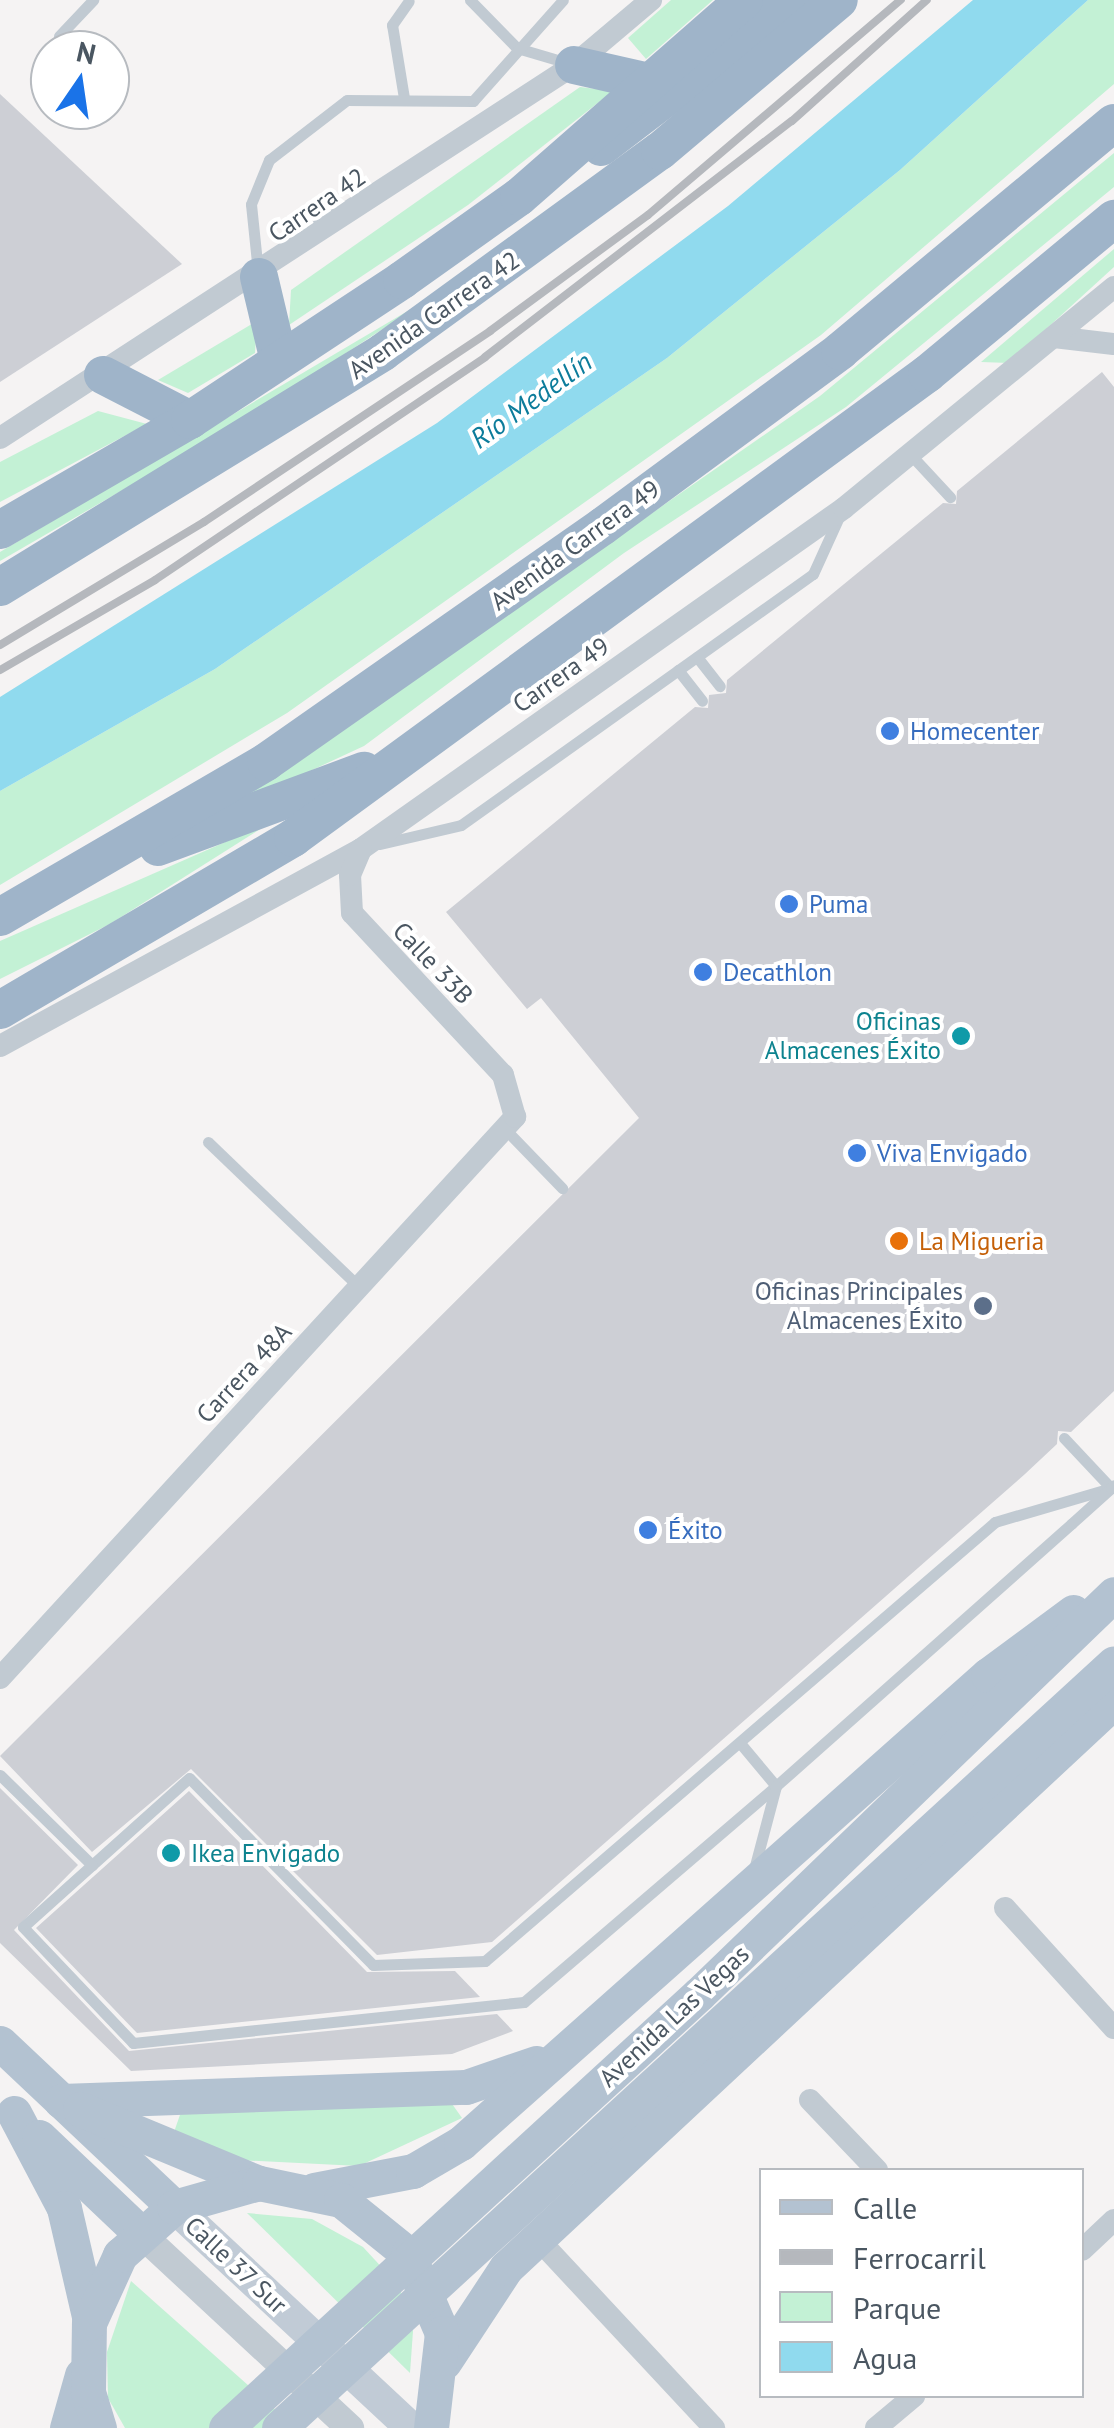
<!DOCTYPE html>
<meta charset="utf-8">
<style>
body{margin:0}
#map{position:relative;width:1114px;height:2428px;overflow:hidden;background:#f5f3f3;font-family:"PT Sans",sans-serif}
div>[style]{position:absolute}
.green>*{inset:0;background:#c3f1d5}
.water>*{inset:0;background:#90daee}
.building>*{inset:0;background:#cdcfd5}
.service>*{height:11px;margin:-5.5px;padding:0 5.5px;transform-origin:5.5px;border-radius:5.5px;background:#c1cad2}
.minor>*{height:22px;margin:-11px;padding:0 11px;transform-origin:11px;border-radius:11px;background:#c1cad2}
.tertiary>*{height:28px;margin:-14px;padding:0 14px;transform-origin:14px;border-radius:14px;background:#c1cad2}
.secondary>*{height:32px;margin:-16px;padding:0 16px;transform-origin:16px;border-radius:16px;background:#c1cbd6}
.primary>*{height:35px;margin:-17.5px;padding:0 17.5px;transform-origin:17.5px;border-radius:17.5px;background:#b3c2d1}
.trunk>*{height:38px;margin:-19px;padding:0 19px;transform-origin:19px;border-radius:19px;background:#9fb4c9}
.rail>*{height:8px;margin:-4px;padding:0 4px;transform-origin:4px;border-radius:4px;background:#b5b8bd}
.dots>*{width:28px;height:28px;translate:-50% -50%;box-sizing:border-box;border:5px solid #fff;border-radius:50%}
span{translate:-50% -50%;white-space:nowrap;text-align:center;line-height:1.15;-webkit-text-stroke:8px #fff;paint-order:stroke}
.street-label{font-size:25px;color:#4a5661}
.shop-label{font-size:25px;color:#366cbe}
.left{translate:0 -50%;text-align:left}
.culture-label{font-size:25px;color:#0d838f}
.right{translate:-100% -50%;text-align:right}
.food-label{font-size:25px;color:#c56008}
.service-label{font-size:25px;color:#4e5e75}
.water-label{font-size:28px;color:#0c7c9b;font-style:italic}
.legend{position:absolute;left:759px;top:2168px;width:325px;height:230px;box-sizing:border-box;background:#fff;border:2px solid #b7bbc0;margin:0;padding:12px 18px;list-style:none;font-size:30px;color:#4a5661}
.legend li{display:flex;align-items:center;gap:20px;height:50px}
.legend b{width:50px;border:2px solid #b7bbc0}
.north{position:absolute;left:30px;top:30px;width:100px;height:100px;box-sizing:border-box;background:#fff;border:2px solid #b7bbc0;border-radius:50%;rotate:13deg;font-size:28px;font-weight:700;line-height:40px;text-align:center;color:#4a5661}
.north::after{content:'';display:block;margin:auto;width:35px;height:45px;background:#1a73e8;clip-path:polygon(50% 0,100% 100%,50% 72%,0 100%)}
</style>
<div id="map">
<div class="green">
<i style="clip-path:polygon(671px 0,713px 0,646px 59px,628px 38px)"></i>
<i style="clip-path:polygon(1088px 0,1114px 0,1114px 84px,821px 335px,287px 713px,0 885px,0 791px,215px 669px,667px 358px,900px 170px)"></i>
<i style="clip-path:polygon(580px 87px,613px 91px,468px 205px,289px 325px,291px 290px)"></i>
<i style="clip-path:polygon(1114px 153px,1114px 187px,846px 407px,624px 553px,364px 746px,226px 810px,820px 396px)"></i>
<i style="clip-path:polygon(1114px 249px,1114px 267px,1009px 363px,981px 362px)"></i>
<i style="clip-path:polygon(433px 296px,247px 418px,0 561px,0 552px)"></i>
<i style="clip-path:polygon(257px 321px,255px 353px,188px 393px,158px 380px)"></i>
<i style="clip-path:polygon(98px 411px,147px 424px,0 502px,0 462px)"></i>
<i style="clip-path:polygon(273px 821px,110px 924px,0 979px,0 941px)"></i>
<i style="clip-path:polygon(450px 2101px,462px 2118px,359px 2166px,237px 2160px,173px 2135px,182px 2109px)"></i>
<i style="clip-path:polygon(247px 2213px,312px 2219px,363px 2247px,399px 2286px,413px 2331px,410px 2373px)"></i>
<i style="clip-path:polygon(131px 2281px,296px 2428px,125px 2428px,108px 2398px,107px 2352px)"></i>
</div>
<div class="water">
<i style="clip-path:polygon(973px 0,1088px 0,900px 170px,667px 358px,215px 669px,0 791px,0 697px,437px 423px,728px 206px)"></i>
</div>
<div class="building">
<i style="clip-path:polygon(0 94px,182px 264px,0 382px)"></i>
<i style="clip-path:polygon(1102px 372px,1114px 387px,1114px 1391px,1071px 1432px,1058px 1431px,1057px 1444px,1025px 1474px,492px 1942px,377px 1955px,191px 1769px,92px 1852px,0 1756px,639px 1118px,541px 998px,527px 1009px,446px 912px,695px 707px,708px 708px,709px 695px,726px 693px,727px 680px,943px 503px,956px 504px,957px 491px)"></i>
<i style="clip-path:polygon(0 1788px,78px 1865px,14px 1930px,129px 2051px,497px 2014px,513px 2031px,452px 2054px,131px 2071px,0 1943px)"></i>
<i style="clip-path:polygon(189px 1791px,367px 1972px,455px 1971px,480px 1997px,137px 2033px,36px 1928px)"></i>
</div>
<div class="service">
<i style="left:470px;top:0;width:67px;rotate:45.6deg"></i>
<i style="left:517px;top:48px;width:53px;rotate:16.4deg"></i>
<i style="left:59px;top:36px;width:50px;rotate:-46.6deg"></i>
<i style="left:404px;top:98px;width:74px;rotate:-99.3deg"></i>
<i style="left:392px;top:25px;width:29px;rotate:-55deg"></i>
<i style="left:258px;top:272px;width:68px;rotate:-95.9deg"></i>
<i style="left:251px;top:204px;width:48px;rotate:-67.8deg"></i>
<i style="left:269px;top:160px;width:98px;rotate:-37.6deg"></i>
<i style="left:347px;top:100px;width:126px;rotate:0.5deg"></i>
<i style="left:473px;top:101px;width:135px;rotate:-48.3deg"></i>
<i style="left:910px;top:454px;width:59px;rotate:47.1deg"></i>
<i style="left:697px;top:657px;width:37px;rotate:52deg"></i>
<i style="left:678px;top:670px;width:39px;rotate:52deg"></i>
<i style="left:380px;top:844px;width:83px;rotate:-13.2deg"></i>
<i style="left:461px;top:825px;width:432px;rotate:-35.5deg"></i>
<i style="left:813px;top:574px;width:60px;rotate:-65.6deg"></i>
<i style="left:506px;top:1130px;width:81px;rotate:46deg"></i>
<i style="left:208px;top:1142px;width:211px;rotate:43.8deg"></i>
<i style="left:1064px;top:1438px;width:69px;rotate:46.8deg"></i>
<i style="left:1111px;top:1488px;width:121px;rotate:163.7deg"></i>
<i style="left:995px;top:1522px;width:673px;rotate:139.28deg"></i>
<i style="left:485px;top:1961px;width:112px;rotate:178deg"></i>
<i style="left:373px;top:1965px;width:262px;rotate:-134.5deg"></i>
<i style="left:189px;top:1778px;width:223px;rotate:138.1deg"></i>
<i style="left:23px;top:1927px;width:160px;rotate:46.5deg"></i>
<i style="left:133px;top:2043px;width:393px;rotate:-6deg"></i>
<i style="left:524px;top:2002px;width:332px;rotate:-40.6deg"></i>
<i style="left:776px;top:1786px;width:395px;rotate:-41.6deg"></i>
<i style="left:1071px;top:1524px;width:54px;rotate:-42deg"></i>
<i style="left:1111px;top:1488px;width:4px;rotate:-45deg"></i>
<i style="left:740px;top:1743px;width:56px;rotate:50.1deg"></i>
<i style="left:776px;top:1786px;width:86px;rotate:104.8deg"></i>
<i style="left:0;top:1775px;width:129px;rotate:44.4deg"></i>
</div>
<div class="minor">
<i style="left:1054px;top:337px;width:60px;rotate:6.7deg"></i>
<i style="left:0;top:438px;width:685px;rotate:-33.02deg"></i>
<i style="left:574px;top:65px;width:101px;rotate:-40.2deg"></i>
<i style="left:0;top:1046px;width:411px;rotate:-28.6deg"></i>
<i style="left:361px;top:849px;width:591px;rotate:-35.22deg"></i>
<i style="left:844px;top:508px;width:349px;rotate:-39.3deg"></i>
<i style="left:0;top:1678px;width:762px;rotate:-47.45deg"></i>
<i style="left:515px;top:1117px;width:44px;rotate:-105.9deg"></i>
<i style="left:503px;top:1075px;width:221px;rotate:-133deg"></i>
<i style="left:352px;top:913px;width:38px;rotate:-93deg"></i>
<i style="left:350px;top:875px;width:28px;rotate:-67deg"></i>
<i style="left:1005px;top:1908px;width:162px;rotate:47.8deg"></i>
<i style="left:810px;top:2100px;width:97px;rotate:46.3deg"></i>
<i style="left:537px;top:2238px;width:260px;rotate:47deg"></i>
<i style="left:1082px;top:2250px;width:44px;rotate:-43.2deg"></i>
<i style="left:876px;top:2428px;width:50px;rotate:-40.1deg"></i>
</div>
<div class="tertiary">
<i style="left:140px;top:2233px;width:287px;rotate:42.9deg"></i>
</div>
<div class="secondary">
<i style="left:174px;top:2207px;width:324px;rotate:43deg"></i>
</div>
<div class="primary">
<i style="left:0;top:2043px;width:239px;rotate:43.3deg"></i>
<i style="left:61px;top:2101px;width:405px;rotate:-2deg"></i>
<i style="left:466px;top:2087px;width:74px;rotate:-18.9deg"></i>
<i style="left:80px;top:2109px;width:194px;rotate:22.5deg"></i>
<i style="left:14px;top:2113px;width:107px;rotate:62.2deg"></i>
<i style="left:64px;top:2208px;width:111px;rotate:77deg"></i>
<i style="left:39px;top:2137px;width:139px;rotate:43.5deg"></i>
<i style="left:314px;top:2190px;width:101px;rotate:-10.9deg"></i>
<i style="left:413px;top:2171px;width:56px;rotate:-30.3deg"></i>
<i style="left:461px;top:2143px;width:705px;rotate:-41.61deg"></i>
<i style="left:988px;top:1675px;width:106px;rotate:-36.5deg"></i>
<i style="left:444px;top:2362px;width:113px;rotate:-56.6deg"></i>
<i style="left:506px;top:2268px;width:831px;rotate:-43deg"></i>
<i style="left:67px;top:2428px;width:55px;rotate:-74.2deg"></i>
<i style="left:99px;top:2428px;width:39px;rotate:-107deg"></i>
<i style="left:88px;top:2391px;width:68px;rotate:-89.2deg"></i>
<i style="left:89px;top:2323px;width:75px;rotate:-65.5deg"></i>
<i style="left:120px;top:2255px;width:72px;rotate:-41.6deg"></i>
<i style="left:174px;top:2207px;width:88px;rotate:-15.8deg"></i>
<i style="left:259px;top:2183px;width:84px;rotate:11.7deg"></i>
<i style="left:341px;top:2200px;width:86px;rotate:38.9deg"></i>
<i style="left:408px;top:2254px;width:86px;rotate:66.7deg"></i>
<i style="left:442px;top:2333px;width:96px;rotate:96.6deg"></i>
<i style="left:226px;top:2428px;width:642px;rotate:-42.54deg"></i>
<i style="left:699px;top:1994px;width:576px;rotate:-43.95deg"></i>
<i style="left:279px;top:2428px;width:1132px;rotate:-42.49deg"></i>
</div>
<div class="trunk">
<i style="left:574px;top:65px;width:77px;rotate:12.8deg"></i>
<i style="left:601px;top:147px;width:242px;rotate:-37.4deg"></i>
<i style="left:259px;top:277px;width:86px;rotate:76.6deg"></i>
<i style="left:103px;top:375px;width:98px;rotate:27.3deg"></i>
<i style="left:0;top:530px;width:220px;rotate:-30.1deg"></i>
<i style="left:190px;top:420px;width:254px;rotate:-33.4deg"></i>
<i style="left:402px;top:280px;width:143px;rotate:-35.4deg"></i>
<i style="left:519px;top:197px;width:299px;rotate:-41.2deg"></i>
<i style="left:0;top:587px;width:449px;rotate:-31.5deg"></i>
<i style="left:383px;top:352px;width:342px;rotate:-36deg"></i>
<i style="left:660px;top:151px;width:234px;rotate:-40.2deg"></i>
<i style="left:158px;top:847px;width:220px;rotate:-20.3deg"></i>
<i style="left:0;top:917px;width:308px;rotate:-30.2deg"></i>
<i style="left:266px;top:762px;width:411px;rotate:-35deg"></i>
<i style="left:603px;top:526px;width:295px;rotate:-36.4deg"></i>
<i style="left:840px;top:351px;width:356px;rotate:-39.8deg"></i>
<i style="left:0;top:1010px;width:340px;rotate:-30.4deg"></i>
<i style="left:293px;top:838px;width:786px;rotate:-36.2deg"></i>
<i style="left:927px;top:374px;width:243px;rotate:-39.7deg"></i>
</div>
<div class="rail">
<i style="left:0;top:645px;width:238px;rotate:-31.1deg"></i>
<i style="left:204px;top:522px;width:344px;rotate:-33.7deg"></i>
<i style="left:490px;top:331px;width:196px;rotate:-36.3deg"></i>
<i style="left:648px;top:215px;width:332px;rotate:-40.4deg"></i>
<i style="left:0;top:670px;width:179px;rotate:-30.1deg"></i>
<i style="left:155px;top:580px;width:398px;rotate:-34deg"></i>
<i style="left:485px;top:357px;width:387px;rotate:-37.6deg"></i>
<i style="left:792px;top:121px;width:181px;rotate:-41.9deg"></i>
</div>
<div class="dots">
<i style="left:890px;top:731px;background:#3f7fe0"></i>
<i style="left:789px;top:904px;background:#3f7fe0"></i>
<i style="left:703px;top:972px;background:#3f7fe0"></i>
<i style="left:961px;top:1036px;background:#0f9aa8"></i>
<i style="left:857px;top:1153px;background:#3f7fe0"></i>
<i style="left:899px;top:1241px;background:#e8710a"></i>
<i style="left:983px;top:1306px;background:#5c6f8a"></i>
<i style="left:648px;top:1530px;background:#3f7fe0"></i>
<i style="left:171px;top:1853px;background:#0f9aa8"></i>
</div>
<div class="street-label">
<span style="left:317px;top:205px;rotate:-34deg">Carrera 42</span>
<span style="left:434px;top:315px;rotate:-35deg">Avenida Carrera 42</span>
<span style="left:575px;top:545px;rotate:-36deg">Avenida Carrera 49</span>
<span style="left:561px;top:675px;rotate:-35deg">Carrera 49</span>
<span style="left:433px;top:963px;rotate:46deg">Calle 33B</span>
<span style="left:244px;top:1373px;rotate:-47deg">Carrera 48A</span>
<span style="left:674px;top:2016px;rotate:-43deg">Avenida Las Vegas</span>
<span style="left:236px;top:2265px;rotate:43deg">Calle 37 Sur</span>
</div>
<div class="shop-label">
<span class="left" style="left:910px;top:731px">Homecenter</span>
<span class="left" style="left:809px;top:904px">Puma</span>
<span class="left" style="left:723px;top:972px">Decathlon</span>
<span class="left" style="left:877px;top:1153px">Viva Envigado</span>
<span class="left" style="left:668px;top:1530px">Éxito</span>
</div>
<div class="culture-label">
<span class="right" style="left:941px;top:1036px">Oficinas<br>Almacenes Éxito</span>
<span class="left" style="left:191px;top:1853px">Ikea Envigado</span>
</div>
<div class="food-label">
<span class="left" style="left:919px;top:1241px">La Migueria</span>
</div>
<div class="service-label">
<span class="right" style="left:963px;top:1306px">Oficinas Principales<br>Almacenes Éxito</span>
</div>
<div class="water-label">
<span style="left:531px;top:400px;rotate:-36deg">Río Medellín</span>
</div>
<ul class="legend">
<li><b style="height:12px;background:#b3c2d1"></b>Calle</li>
<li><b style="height:12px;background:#b5b8bd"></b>Ferrocarril</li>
<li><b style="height:28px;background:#c3f1d5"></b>Parque</li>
<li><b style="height:28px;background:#90daee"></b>Agua</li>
</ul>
<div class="north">N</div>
</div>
